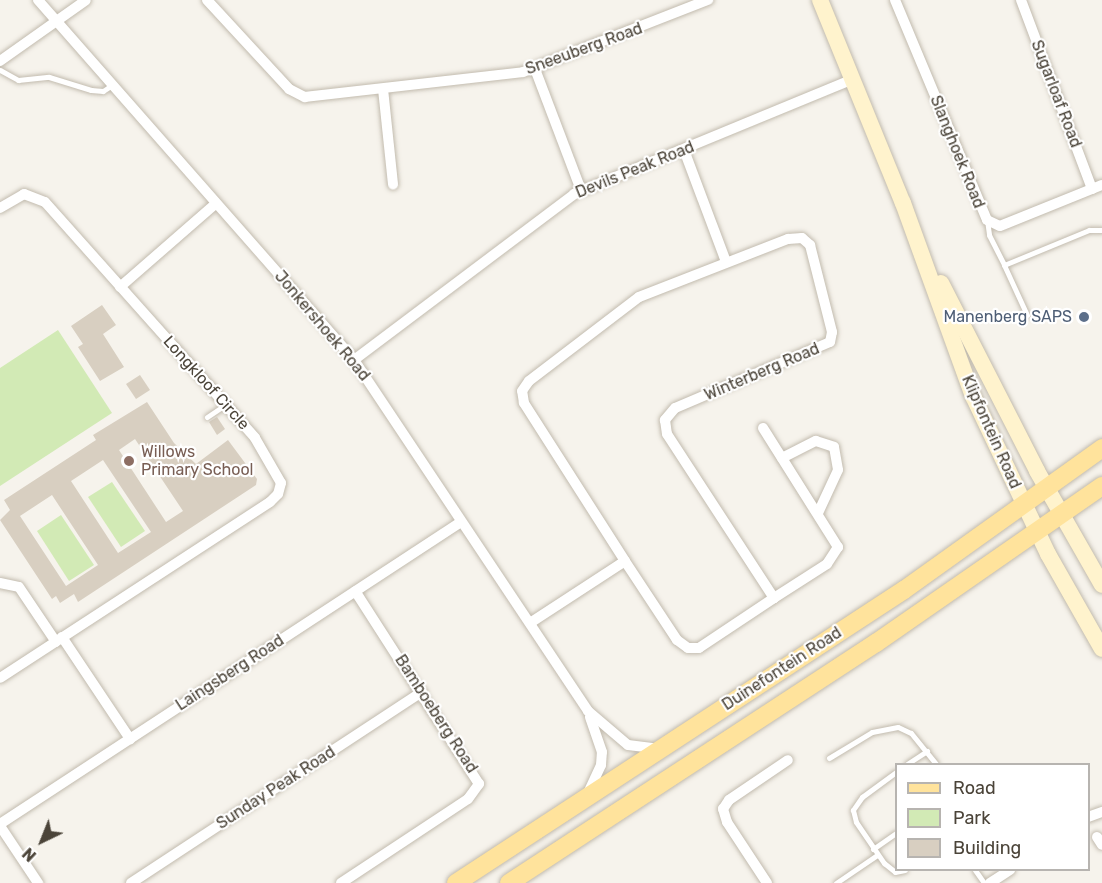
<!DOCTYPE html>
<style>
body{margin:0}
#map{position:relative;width:1102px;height:883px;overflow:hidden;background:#f6f3ec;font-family:Rubik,sans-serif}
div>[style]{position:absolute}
.green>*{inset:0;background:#d2eab5}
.building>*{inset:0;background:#d8cfc1}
.roads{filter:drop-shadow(0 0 2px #c2bbae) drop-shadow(0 0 2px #c2bbae)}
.lane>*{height:5px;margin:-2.5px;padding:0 2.5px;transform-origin:2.5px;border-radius:2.5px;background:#fff}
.street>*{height:10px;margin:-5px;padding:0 5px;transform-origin:5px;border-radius:5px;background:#fff}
.secondary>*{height:16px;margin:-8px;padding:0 8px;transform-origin:8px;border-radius:8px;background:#fff3cd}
.primary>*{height:18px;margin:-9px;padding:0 9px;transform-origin:9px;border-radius:9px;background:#ffe39c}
.dots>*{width:16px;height:16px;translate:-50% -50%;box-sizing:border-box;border:3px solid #fff;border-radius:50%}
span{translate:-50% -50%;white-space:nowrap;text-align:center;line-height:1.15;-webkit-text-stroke:4.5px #fff;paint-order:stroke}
.street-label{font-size:16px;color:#4b4439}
.service-label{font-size:16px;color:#4e5e75}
.right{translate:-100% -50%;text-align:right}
.education-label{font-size:16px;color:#785e54}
.left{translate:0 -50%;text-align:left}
.legend{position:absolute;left:895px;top:763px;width:195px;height:108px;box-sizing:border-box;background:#fff;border:2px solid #b7b4b0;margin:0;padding:8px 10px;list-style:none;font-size:18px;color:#4b4439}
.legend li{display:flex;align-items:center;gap:12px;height:30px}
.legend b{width:30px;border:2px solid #b7b4b0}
.north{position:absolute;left:12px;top:811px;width:60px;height:60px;-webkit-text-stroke:4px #fff;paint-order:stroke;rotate:223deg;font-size:16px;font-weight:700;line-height:24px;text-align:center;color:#4b4439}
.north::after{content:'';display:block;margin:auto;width:21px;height:27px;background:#4b4439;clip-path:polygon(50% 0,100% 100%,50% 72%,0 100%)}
</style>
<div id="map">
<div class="green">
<i style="clip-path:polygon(58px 330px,112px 413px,0 486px,0 368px)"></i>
<i style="clip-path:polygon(112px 482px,145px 531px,121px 547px,88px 497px)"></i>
<i style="clip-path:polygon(61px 515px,94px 565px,69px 581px,37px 531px)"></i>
</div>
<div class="building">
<i style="clip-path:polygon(102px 305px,116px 325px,103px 334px,124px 367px,100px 381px,78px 347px,83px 344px,71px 326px)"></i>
<i style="clip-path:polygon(140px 375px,150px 390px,136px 399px,126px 384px)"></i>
<i style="clip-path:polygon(evenodd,147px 402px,174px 443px,196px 464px,228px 440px,257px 479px,256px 485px,78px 602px,74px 594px,60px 603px,56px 596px,52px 599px,0 520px,10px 510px,4px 500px,96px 440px,93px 435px,147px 402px,135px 439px,183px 511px,166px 522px,119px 450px,135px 439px,147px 402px,103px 460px,151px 532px,118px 553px,71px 481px,103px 460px,147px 402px,52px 495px,98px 565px,66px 586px,20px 516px,52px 495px)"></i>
<i style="clip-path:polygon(217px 417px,225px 429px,217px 435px,209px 422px)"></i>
</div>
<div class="roads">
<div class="lane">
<i style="left:0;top:70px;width:21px;rotate:29deg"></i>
<i style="left:18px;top:80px;width:31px;rotate:-6deg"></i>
<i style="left:49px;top:77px;width:44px;rotate:17.2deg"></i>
<i style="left:91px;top:90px;width:12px;rotate:5deg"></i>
<i style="left:103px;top:91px;width:11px;rotate:-34deg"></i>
<i style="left:987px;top:220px;width:15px;rotate:82deg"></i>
<i style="left:989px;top:235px;width:34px;rotate:63deg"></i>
<i style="left:1004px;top:265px;width:92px;rotate:-22.4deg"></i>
<i style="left:1089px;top:230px;width:13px"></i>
<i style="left:1004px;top:265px;width:55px;rotate:65.3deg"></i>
<i style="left:207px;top:417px;width:22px;rotate:-34deg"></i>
<i style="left:829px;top:758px;width:50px;rotate:-31.2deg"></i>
<i style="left:872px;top:732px;width:26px;rotate:-11deg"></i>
<i style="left:898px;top:727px;width:14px;rotate:25deg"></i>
<i style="left:911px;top:733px;width:40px;rotate:51deg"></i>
<i style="left:907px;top:764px;width:24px;rotate:-33deg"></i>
<i style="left:896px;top:772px;width:42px;rotate:143.7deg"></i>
<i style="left:862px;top:797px;width:16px;rotate:125deg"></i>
<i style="left:853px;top:810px;width:12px;rotate:76deg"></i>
<i style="left:856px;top:822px;width:50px;rotate:55.7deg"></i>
<i style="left:884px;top:863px;width:14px;rotate:39deg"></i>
<i style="left:895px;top:872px;width:10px;rotate:-11deg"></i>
<i style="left:873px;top:849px;width:28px;rotate:-35deg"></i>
<i style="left:975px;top:870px;width:16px;rotate:55deg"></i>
<i style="left:836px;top:883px;width:50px;rotate:-34.3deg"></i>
</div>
<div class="street">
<i style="left:38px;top:0;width:479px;rotate:48.7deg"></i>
<i style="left:354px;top:360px;width:422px;rotate:56.3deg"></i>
<i style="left:588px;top:711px;width:52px;rotate:40.4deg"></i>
<i style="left:628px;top:745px;width:32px;rotate:7deg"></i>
<i style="left:207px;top:0;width:121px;rotate:47.3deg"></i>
<i style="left:289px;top:89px;width:18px;rotate:27deg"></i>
<i style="left:305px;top:97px;width:219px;rotate:-6.5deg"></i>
<i style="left:523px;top:72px;width:199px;rotate:-21.3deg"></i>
<i style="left:895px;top:0;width:238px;rotate:67.3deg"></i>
<i style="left:987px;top:220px;width:14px;rotate:25deg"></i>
<i style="left:1000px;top:226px;width:110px;rotate:-21.9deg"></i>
<i style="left:1021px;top:0;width:202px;rotate:69.4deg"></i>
<i style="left:0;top:61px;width:105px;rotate:-35.3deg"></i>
<i style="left:535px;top:69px;width:129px;rotate:69.2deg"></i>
<i style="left:383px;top:89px;width:96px;rotate:84deg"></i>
<i style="left:684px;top:150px;width:120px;rotate:69.4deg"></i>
<i style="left:0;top:208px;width:28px;rotate:-30deg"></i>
<i style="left:24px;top:194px;width:22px;rotate:21deg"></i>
<i style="left:45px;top:202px;width:316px;rotate:48.3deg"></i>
<i style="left:255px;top:438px;width:52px;rotate:60deg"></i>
<i style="left:281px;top:483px;width:11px;rotate:105deg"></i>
<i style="left:278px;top:494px;width:11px;rotate:135deg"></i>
<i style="left:270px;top:502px;width:322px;rotate:146.9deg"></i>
<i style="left:802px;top:238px;width:11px;rotate:41deg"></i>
<i style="left:810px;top:245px;width:90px;rotate:75.8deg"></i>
<i style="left:832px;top:332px;width:10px;rotate:101deg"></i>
<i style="left:830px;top:342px;width:168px;rotate:156.9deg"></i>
<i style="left:675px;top:408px;width:16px;rotate:130deg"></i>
<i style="left:665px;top:420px;width:14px;rotate:82deg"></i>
<i style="left:667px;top:434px;width:196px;rotate:56.9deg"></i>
<i style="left:774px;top:598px;width:90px;rotate:146.3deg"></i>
<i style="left:699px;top:648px;width:11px;rotate:180deg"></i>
<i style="left:688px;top:648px;width:14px;rotate:-144deg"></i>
<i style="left:677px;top:640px;width:95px;rotate:-123.4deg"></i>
<i style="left:625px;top:561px;width:188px;rotate:-122.6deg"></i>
<i style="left:524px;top:403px;width:12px;rotate:-99deg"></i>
<i style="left:522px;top:391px;width:12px;rotate:-55deg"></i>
<i style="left:529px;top:381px;width:138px;rotate:-37.4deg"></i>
<i style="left:639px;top:297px;width:160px;rotate:-21.3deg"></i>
<i style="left:788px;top:239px;width:14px;rotate:-4deg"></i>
<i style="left:120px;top:287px;width:126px;rotate:-41.1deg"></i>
<i style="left:354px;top:360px;width:276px;rotate:-37deg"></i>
<i style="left:574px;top:194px;width:300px;rotate:-22.4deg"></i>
<i style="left:763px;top:428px;width:141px;rotate:57.8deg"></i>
<i style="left:838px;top:547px;width:20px;rotate:123deg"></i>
<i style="left:827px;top:564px;width:63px;rotate:147.3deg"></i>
<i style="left:782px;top:458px;width:38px;rotate:-27deg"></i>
<i style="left:816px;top:441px;width:19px;rotate:18deg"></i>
<i style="left:834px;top:447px;width:23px;rotate:80deg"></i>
<i style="left:838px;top:470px;width:47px;rotate:114.9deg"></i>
<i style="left:0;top:583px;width:19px;rotate:12deg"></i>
<i style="left:19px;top:587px;width:66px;rotate:56.1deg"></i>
<i style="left:530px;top:623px;width:113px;rotate:-33.1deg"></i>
<i style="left:62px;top:637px;width:123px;rotate:56.3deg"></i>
<i style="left:588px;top:793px;width:31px;rotate:-65deg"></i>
<i style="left:601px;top:765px;width:13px;rotate:-86deg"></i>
<i style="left:602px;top:752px;width:37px;rotate:-109deg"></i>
<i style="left:1088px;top:817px;width:15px;rotate:-20deg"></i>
<i style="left:0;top:824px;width:551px;rotate:-33.23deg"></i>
<i style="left:0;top:826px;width:69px;rotate:56.3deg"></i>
<i style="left:1097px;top:837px;width:9px;rotate:58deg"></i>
<i style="left:131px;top:883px;width:348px;rotate:-33.3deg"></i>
<i style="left:341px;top:883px;width:152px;rotate:-33.5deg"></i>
<i style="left:468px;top:799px;width:19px;rotate:-54deg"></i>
<i style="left:479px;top:784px;width:229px;rotate:-122.7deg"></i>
<i style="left:767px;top:883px;width:73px;rotate:-123.3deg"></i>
<i style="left:727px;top:822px;width:14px;rotate:-107deg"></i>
<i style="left:723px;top:809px;width:11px;rotate:-56deg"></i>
<i style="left:729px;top:800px;width:71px;rotate:-34.1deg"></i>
<i style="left:990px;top:883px;width:24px;rotate:-33deg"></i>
</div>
<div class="secondary">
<i style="left:820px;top:0;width:219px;rotate:67.8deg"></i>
<i style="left:903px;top:203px;width:205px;rotate:70.1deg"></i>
<i style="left:973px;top:396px;width:175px;rotate:64.6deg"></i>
<i style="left:1048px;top:554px;width:109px;rotate:60.4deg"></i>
<i style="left:941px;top:283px;width:211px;rotate:62.9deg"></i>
<i style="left:1037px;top:471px;width:131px;rotate:60.3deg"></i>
</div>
<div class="primary">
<i style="left:456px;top:883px;width:535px;rotate:-33.19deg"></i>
<i style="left:904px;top:590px;width:244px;rotate:-35.6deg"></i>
<i style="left:509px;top:883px;width:439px;rotate:-33.2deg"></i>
<i style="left:876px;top:643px;width:275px;rotate:-34.8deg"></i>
</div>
</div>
<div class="dots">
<i style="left:1084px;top:317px;background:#5c6f8a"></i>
<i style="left:129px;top:461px;background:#8d6e63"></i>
</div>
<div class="street-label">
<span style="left:584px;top:49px;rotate:-20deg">Sneeuberg Road</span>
<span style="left:1056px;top:94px;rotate:69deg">Sugarloaf Road</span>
<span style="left:957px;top:152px;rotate:68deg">Slanghoek Road</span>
<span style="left:635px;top:170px;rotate:-22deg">Devils Peak Road</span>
<span style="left:322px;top:326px;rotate:50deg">Jonkershoek Road</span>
<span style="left:762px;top:372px;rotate:-23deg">Winterberg Road</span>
<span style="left:206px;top:383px;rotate:48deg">Longkloof Circle</span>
<span style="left:991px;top:432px;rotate:66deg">Klipfontein Road</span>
<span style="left:782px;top:669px;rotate:-33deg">Duinefontein Road</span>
<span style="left:230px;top:673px;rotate:-33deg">Laingsberg Road</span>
<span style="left:436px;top:714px;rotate:57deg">Bamboeberg Road</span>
<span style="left:276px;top:788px;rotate:-33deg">Sunday Peak Road</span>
</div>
<div class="service-label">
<span class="right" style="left:1072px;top:317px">Manenberg SAPS</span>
</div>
<div class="education-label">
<span class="left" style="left:141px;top:461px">Willows<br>Primary School</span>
</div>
<ul class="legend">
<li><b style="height:8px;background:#ffe39c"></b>Road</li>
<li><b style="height:16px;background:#d2eab5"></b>Park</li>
<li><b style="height:16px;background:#d8cfc1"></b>Building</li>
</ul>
<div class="north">N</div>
</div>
